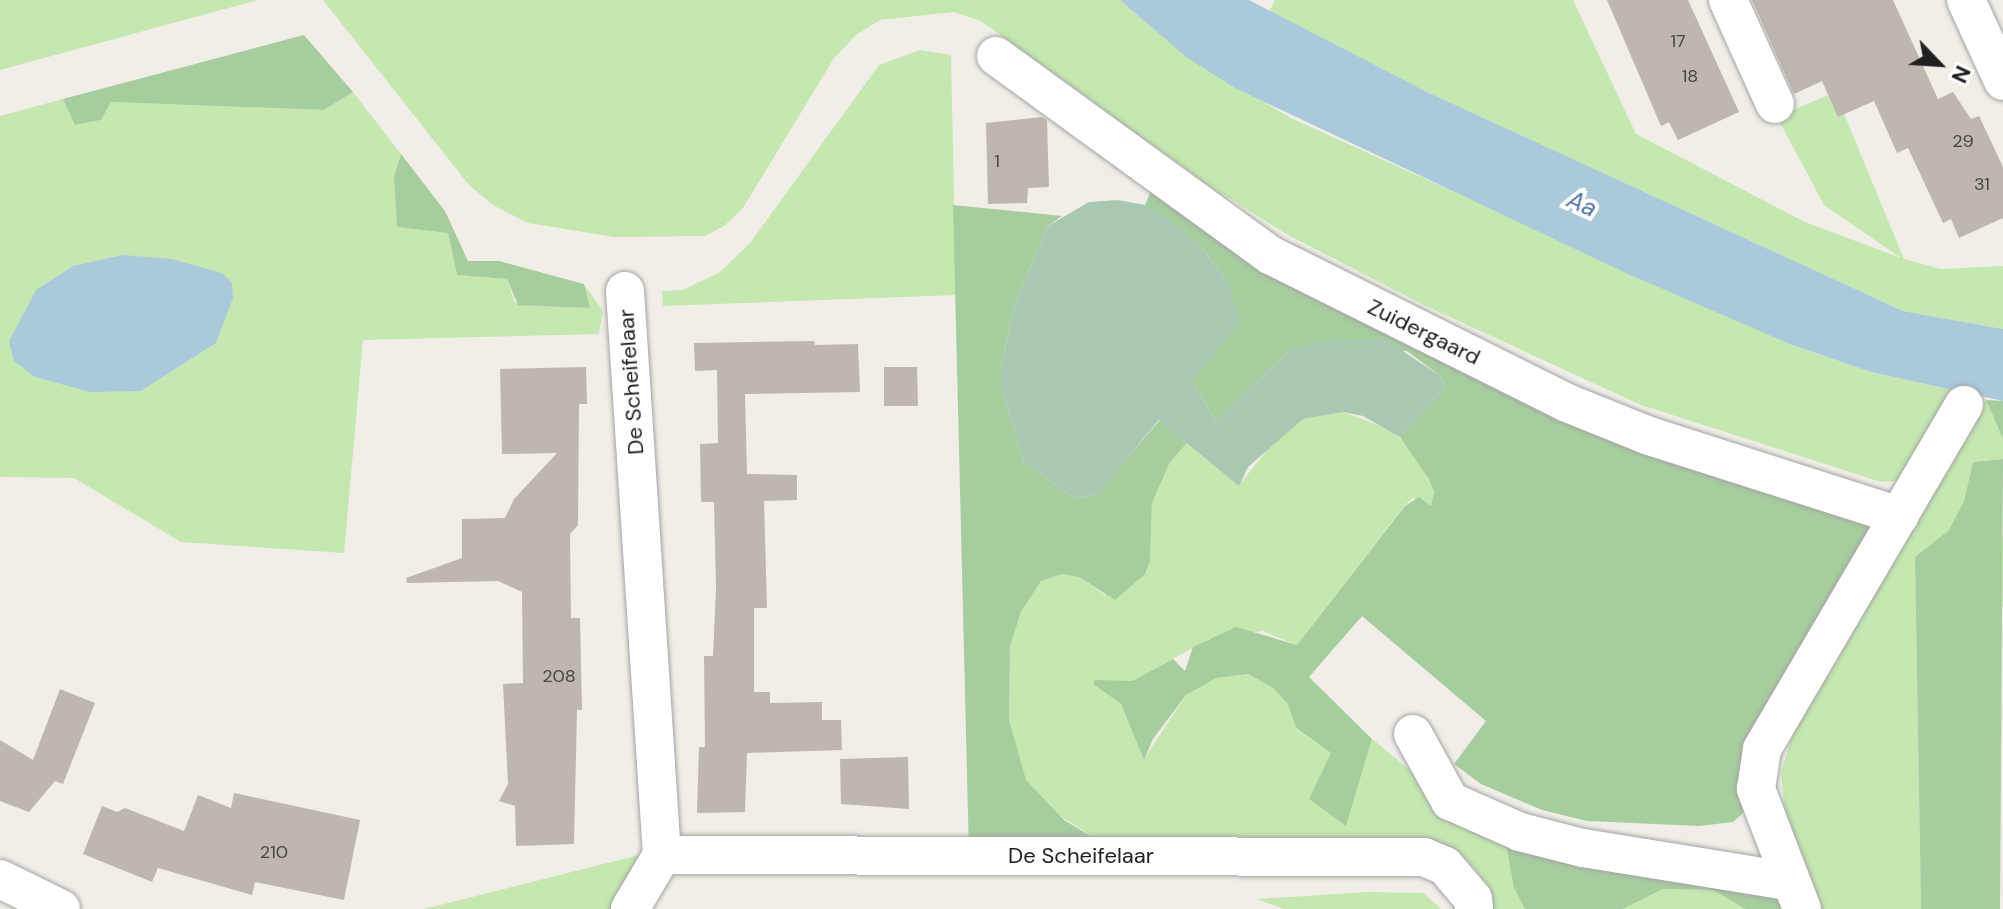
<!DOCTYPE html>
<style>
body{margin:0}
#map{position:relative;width:2003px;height:909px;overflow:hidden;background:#f0eee7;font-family:"DM Sans",sans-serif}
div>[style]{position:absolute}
.grass>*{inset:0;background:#c4e8b0}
.forest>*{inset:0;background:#a6cd9e}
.cemetery>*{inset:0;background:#a9c8b2}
.water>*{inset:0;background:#aacadc}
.building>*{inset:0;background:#bdb7b0}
.roads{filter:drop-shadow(0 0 2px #a4a4a4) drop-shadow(0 0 2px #a4a4a4)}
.street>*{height:38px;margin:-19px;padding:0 19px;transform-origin:19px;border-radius:19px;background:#fff}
span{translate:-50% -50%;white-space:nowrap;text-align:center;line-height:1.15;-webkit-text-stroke:8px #fff;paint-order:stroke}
.number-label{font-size:18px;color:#474644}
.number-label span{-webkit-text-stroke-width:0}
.street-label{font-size:22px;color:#202020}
.water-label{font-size:24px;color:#5072ac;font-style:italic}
.north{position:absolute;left:1899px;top:24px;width:80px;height:80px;-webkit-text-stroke:6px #fff;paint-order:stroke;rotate:115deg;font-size:22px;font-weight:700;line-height:32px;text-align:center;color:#202020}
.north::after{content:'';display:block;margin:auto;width:28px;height:36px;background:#202020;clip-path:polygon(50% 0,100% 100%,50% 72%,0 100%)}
</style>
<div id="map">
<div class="grass">
<i style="clip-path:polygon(0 0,258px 0,0 70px)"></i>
<i style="clip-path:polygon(323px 0,1120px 0,1186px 57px,1293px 119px,1790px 344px,1871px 372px,1957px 391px,1898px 481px,1881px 482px,1641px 405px,1426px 306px,1288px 235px,1205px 183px,981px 21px,954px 12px,880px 20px,856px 35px,834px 58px,743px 208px,724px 226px,705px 236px,614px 237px,528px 223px,493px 205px,469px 185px)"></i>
<i style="clip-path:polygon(1275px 0,1573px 0,1636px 134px,1805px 222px,1901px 258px,1824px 205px,1777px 117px,1835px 92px,1904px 259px,1941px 269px,2003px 266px,2003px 329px,1903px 311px,1425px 91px,1269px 13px)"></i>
<i style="clip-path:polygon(920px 50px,951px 55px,956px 295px,663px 306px,662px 291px,683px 290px,720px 272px,750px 243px,879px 65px)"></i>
<i style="clip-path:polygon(evenodd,353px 92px,401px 154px,394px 176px,397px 227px,448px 233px,457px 275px,507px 279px,515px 303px,590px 308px,584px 284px,603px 311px,599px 334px,363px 340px,344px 553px,181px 542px,74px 478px,0 477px,0 116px,63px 99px,76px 125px,101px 120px,111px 102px,324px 110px,353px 92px,209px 271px,222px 273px,216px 343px,141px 391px,209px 271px)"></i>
<i style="clip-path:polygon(1986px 400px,2003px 439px,2003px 459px,1973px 462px,1964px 501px,1949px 530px,1915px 557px,1921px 909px,1817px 909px,1788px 841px,1781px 773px,1799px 713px,1868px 588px)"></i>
<i style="clip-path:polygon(1343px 412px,1389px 429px,1412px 448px,1434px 492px,1431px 506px,1413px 498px,1405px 505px,1297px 645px,1263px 631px,1209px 639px,1132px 681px,1093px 684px,1121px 704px,1144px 759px,1186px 695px,1215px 678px,1248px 674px,1273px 688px,1288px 703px,1296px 729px,1331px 753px,1346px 825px,1372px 739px,1429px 786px,1503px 829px,1514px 888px,1525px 909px,1493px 909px,1488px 885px,1465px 858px,1427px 848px,1113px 850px,1054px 812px,1026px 781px,1018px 761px,1009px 720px,1010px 646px,1021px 612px,1041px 581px,1062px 574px,1079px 577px,1105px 595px,1150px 561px,1152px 503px,1170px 462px,1187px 443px,1239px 485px,1280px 434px,1303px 419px)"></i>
<i style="clip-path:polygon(2003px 535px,2003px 606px,1999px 606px,1999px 544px)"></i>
<i style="clip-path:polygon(639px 855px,610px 909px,424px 909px)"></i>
<i style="clip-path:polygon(1663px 889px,1713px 890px,1745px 909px,1623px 909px)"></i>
<i style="clip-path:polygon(1368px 892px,1423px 893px,1441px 909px,1285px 909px,1256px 899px)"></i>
</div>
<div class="forest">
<i style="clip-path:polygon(304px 35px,353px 92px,324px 110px,111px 102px,101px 120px,75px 125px,63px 99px)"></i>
<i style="clip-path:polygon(401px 154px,445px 211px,468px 261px,499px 261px,584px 284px,590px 308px,518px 305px,507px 279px,457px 275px,448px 233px,397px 227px,394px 176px)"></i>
<i style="clip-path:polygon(1153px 186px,1199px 215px,1871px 522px,1869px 540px,1742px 814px,1733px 822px,1699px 826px,1587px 821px,1542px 810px,1481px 784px,1454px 764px,1486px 721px,1362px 616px,1309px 677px,1372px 739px,1346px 826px,1309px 799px,1331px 753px,1296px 728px,1288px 704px,1273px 688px,1248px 674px,1216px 678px,1186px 695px,1153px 739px,1144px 760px,1121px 704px,1093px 684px,1095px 680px,1132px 681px,1173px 659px,1185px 671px,1193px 647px,1236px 627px,1297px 645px,1405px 506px,1419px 497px,1431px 506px,1434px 492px,1428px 478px,1400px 437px,1445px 387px,1440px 376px,1407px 351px,1291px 349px,1216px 421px,1192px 381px,1226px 280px,1199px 244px,1145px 205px)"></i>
<i style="clip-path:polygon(953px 205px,1062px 216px,1048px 226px,1015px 304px,1001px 366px,1001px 388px,1024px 462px,1074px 498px,1095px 495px,1160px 420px,1187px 443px,1170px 462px,1152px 503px,1150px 561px,1145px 574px,1115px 600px,1079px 577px,1062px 574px,1041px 581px,1021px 612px,1010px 646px,1009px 720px,1026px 780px,1064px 820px,1113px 850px,969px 855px)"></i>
<i style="clip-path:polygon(1986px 400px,2003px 401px,2003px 439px)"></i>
<i style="clip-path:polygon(2003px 459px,2000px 909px,1921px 909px,1915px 557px,1949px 530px,1964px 501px,1973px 462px)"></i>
<i style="clip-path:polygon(1503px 829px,1771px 892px,1784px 909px,1745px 909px,1713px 890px,1663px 889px,1623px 909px,1525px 909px,1514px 888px)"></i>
</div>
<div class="cemetery">
<i style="clip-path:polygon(1118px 200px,1145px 205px,1172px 222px,1199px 244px,1226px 280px,1241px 319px,1192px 381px,1216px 421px,1291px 349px,1336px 339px,1385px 339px,1440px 376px,1445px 387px,1400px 437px,1363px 416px,1343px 412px,1303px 419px,1248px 467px,1239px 486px,1159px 420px,1096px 495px,1074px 498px,1024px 462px,1001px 388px,1001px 366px,1015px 304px,1048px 226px,1089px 202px)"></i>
</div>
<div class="water">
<i style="clip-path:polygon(1120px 0,1249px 0,1425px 91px,1903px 311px,2003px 329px,2003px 401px,1871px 372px,1790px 344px,1628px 274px,1235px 88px,1186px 57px)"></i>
<i style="clip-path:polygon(123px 255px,172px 259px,222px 273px,232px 283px,233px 298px,216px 343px,141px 391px,90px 392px,35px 377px,14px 361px,9px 341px,36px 290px,73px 266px)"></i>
</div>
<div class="building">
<i style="clip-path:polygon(1607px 0,1688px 0,1739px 112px,1678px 140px,1669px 122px,1661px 126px)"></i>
<i style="clip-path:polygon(1752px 0,1893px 0,1938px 99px,1953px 92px,1971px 119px,1979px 116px,2003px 167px,2003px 218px,1959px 238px,1951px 219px,1943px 223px,1908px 148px,1897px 153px,1874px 101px,1838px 117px,1822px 81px,1794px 94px)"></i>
<i style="clip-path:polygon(1042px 117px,1047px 120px,1049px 187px,1028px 188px,1027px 203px,988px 204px,986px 123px)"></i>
<i style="clip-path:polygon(814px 341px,815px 345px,858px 344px,860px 392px,745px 394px,747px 474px,797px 475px,797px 500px,764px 501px,767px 608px,754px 608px,754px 692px,770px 692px,770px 703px,822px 702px,822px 720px,841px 720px,842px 750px,747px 753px,745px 812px,697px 813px,699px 747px,705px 747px,704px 656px,713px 656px,716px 588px,714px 502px,701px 502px,700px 444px,718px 443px,717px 370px,695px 371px,694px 343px)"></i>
<i style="clip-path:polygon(586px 367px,587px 404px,579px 404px,578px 525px,570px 534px,571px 618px,580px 618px,582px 710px,577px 710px,574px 844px,516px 846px,515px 806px,499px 801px,508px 784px,503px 684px,523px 683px,522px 592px,498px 581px,407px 583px,406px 578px,462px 558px,462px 519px,505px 518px,514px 499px,557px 453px,502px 454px,500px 369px)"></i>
<i style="clip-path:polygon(884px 367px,917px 367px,918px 406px,884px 406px)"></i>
<i style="clip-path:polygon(60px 689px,95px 703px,63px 784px,55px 781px,29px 812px,0 801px,0 740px,33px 760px)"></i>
<i style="clip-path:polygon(908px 757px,909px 809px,841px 804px,840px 759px)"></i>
<i style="clip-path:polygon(234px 793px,360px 820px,344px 900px,255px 882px,252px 895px,158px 868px,152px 882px,83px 854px,102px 806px,117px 812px,125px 808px,184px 831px,198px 795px,231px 808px)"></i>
</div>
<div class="roads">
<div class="street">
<i style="left:1728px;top:0;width:114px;rotate:65.7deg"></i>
<i style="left:1966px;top:0;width:89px;rotate:65.4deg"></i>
<i style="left:996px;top:56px;width:339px;rotate:36deg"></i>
<i style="left:1270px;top:255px;width:332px;rotate:26.5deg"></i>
<i style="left:1567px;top:403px;width:88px;rotate:21.9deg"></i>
<i style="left:1649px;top:436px;width:263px;rotate:17.7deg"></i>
<i style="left:625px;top:291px;width:565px;rotate:86.25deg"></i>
<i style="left:662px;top:855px;width:63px;rotate:120.7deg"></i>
<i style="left:1413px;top:734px;width:77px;rotate:61.1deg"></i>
<i style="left:1450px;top:801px;width:77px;rotate:23.9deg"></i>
<i style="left:1520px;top:832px;width:65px;rotate:14.3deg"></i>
<i style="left:1583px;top:848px;width:207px;rotate:9.2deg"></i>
<i style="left:662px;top:855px;width:762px;rotate:0.15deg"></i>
<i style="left:1424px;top:857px;width:23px;rotate:23deg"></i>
<i style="left:1445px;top:866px;width:43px;rotate:49.7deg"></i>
<i style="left:1473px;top:899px;width:10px;rotate:84deg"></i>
<i style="left:0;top:879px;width:68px;rotate:26.2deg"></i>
<i style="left:1802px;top:909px;width:129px;rotate:-111deg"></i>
<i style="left:1756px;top:789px;width:40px;rotate:-81.5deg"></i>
<i style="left:1762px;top:749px;width:399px;rotate:-59.6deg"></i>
</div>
</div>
<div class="number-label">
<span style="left:1678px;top:41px">17</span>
<span style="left:1690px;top:76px">18</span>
<span style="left:1963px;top:141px">29</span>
<span style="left:997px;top:161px">1</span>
<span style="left:1982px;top:184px">31</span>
<span style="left:559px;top:676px">208</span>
<span style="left:274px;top:852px">210</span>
</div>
<div class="street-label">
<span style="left:1424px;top:332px;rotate:26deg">Zuidergaard</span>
<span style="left:631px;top:382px;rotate:-94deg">De Scheifelaar</span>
<span style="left:1081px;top:856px">De Scheifelaar</span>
</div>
<div class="water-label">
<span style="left:1582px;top:204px;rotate:24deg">Aa</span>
</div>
<div class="north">N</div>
</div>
